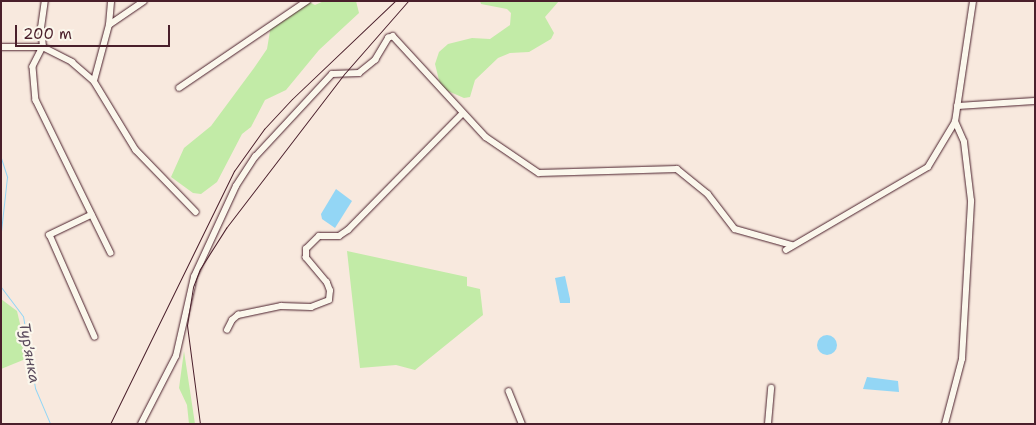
<!DOCTYPE html>
<meta charset="utf-8">
<style>
body{margin:0}
#map{position:relative;width:1036px;height:425px;overflow:hidden;background:#f8e9de;font-family:"Shantell Sans",sans-serif}
div>[style]{position:absolute}
.green>*{inset:0;background:#c2eba7}
.water>*{inset:0;background:#93d6f5}
.round{border-radius:50%}
.stream>*{height:1px;margin:-0.5px;padding:0 0.5px;transform-origin:0.5px;border-radius:0.5px;background:#93d6f5}
.roads{filter:drop-shadow(0 0 1px #4a1f2b) drop-shadow(0 0 1px #4a1f2b)}
.street>*{height:5.5px;margin:-2.75px;padding:0 2.75px;transform-origin:2.75px;border-radius:2.75px;background:#fbf7ec}
.rail>*{height:1px;margin:-0.5px;padding:0 0.5px;transform-origin:0.5px;border-radius:0.5px;background:#4a1f2b}
span{translate:-50% -50%;white-space:nowrap;text-align:center;line-height:1.15;-webkit-text-stroke:4.5px #fbf7ec;paint-order:stroke}
.water-label{font-size:15px;color:#5c4d5e;font-style:italic}
.frame{position:absolute;inset:0;border:2px solid #4a1f2b;pointer-events:none}
.scale{position:absolute;left:15px;top:25px;width:155px;height:22px;box-sizing:border-box;border:2px solid #4a1f2b;border-top:0;padding-left:6px;font-size:15px;line-height:18px;white-space:nowrap;color:#4a1f2b;-webkit-text-stroke:4px #fbf7ec;paint-order:stroke}
</style>
<div id="map">
<div class="green">
<i style="clip-path:polygon(307px 1px,315px 5px,324px 1px,356px 1px,359px 13px,319px 50px,286px 90px,265px 100px,251px 127px,242px 134px,217px 182px,201px 194px,193px 193px,171px 177px,184px 148px,211px 126px,254px 68px,267px 49px,271px 25px)"></i>
<i style="clip-path:polygon(480px 1px,559px 1px,545px 17px,554px 33px,551px 39px,529px 52px,510px 53px,498px 58px,475px 80px,470px 97px,464px 98px,441px 88px,435px 64px,439px 52px,448px 44px,472px 38px,490px 39px,510px 25px,511px 13px,507px 9px,481px 4px)"></i>
<i style="clip-path:polygon(347px 251px,467px 277px,467px 286px,480px 289px,483px 315px,415px 370px,396px 365px,360px 368px)"></i>
<i style="clip-path:polygon(1px 299px,17px 311px,28px 358px,1px 369px)"></i>
<i style="clip-path:polygon(184px 351px,195px 424px,189px 424px,187px 405px,179px 388px)"></i>
</div>
<div class="water">
<i style="clip-path:polygon(336px 189px,352px 201px,335px 228px,322px 219px,321px 214px)"></i>
<i style="clip-path:polygon(565px 276px,570px 299px,570px 303px,560px 303px,555px 278px)"></i>
<i class="round" style="left:817px;top:335px;width:20px;height:20px"></i>
<i style="clip-path:polygon(867px 377px,898px 381px,899px 392px,863px 389px)"></i>
</div>
<div class="stream">
<i style="left:1px;top:158px;width:20px;rotate:72deg"></i>
<i style="left:7px;top:177px;width:54px;rotate:96.3deg"></i>
<i style="left:1px;top:287px;width:36px;rotate:53deg"></i>
<i style="left:23px;top:316px;width:73px;rotate:80.5deg"></i>
<i style="left:35px;top:388px;width:39px;rotate:67deg"></i>
</div>
<div class="roads">
<div class="street">
<i style="left:109px;top:25px;width:24px;rotate:-85deg"></i>
<i style="left:1px;top:47px;width:42px"></i>
<i style="left:43px;top:47px;width:33px;rotate:27deg"></i>
<i style="left:72px;top:62px;width:29px;rotate:41deg"></i>
<i style="left:94px;top:81px;width:81px;rotate:58.7deg"></i>
<i style="left:136px;top:150px;width:86px;rotate:45.9deg"></i>
<i style="left:43px;top:47px;width:22px;rotate:117deg"></i>
<i style="left:33px;top:67px;width:33px;rotate:85deg"></i>
<i style="left:36px;top:100px;width:170px;rotate:63.9deg"></i>
<i style="left:43px;top:47px;width:19px;rotate:-96deg"></i>
<i style="left:41px;top:28px;width:27px;rotate:-82deg"></i>
<i style="left:94px;top:81px;width:58px;rotate:-75deg"></i>
<i style="left:109px;top:25px;width:42px;rotate:-34.4deg"></i>
<i style="left:179px;top:88px;width:155px;rotate:-34.2deg"></i>
<i style="left:957px;top:106px;width:78px;rotate:-3.7deg"></i>
<i style="left:92px;top:215px;width:47px;rotate:154.5deg"></i>
<i style="left:50px;top:235px;width:111px;rotate:66.2deg"></i>
<i style="left:786px;top:250px;width:164px;rotate:-30.3deg"></i>
<i style="left:928px;top:167px;width:52px;rotate:-59deg"></i>
<i style="left:955px;top:122px;width:122px;rotate:-81.5deg"></i>
<i style="left:227px;top:330px;width:11px;rotate:-63deg"></i>
<i style="left:232px;top:320px;width:8px;rotate:-40deg"></i>
<i style="left:238px;top:315px;width:44px;rotate:-11.8deg"></i>
<i style="left:281px;top:306px;width:30px;rotate:2deg"></i>
<i style="left:311px;top:307px;width:19px;rotate:-21deg"></i>
<i style="left:329px;top:300px;width:9px;rotate:-84deg"></i>
<i style="left:330px;top:291px;width:9px;rotate:-111deg"></i>
<i style="left:327px;top:283px;width:33px;rotate:-130deg"></i>
<i style="left:306px;top:258px;width:9px;rotate:-90deg"></i>
<i style="left:306px;top:249px;width:18px;rotate:-45deg"></i>
<i style="left:319px;top:236px;width:20px"></i>
<i style="left:339px;top:236px;width:11px;rotate:-34deg"></i>
<i style="left:348px;top:230px;width:163px;rotate:-45.5deg"></i>
<i style="left:509px;top:391px;width:35px;rotate:68deg"></i>
<i style="left:141px;top:424px;width:76px;rotate:-62.8deg"></i>
<i style="left:176px;top:356px;width:81px;rotate:-77.2deg"></i>
<i style="left:194px;top:277px;width:100px;rotate:-65.2deg"></i>
<i style="left:236px;top:186px;width:35px;rotate:-57deg"></i>
<i style="left:255px;top:157px;width:113px;rotate:-47.1deg"></i>
<i style="left:332px;top:74px;width:27px;rotate:-2deg"></i>
<i style="left:359px;top:73px;width:21px;rotate:-39deg"></i>
<i style="left:375px;top:60px;width:26px;rotate:-59deg"></i>
<i style="left:388px;top:38px;width:5px;rotate:-22deg"></i>
<i style="left:393px;top:36px;width:137px;rotate:47.4deg"></i>
<i style="left:486px;top:137px;width:64px;rotate:34.2deg"></i>
<i style="left:539px;top:173px;width:138px;rotate:-1.7deg"></i>
<i style="left:677px;top:169px;width:40px;rotate:39deg"></i>
<i style="left:708px;top:194px;width:44px;rotate:52.4deg"></i>
<i style="left:735px;top:229px;width:59px;rotate:15.7deg"></i>
<i style="left:768px;top:424px;width:36px;rotate:-85deg"></i>
<i style="left:945px;top:424px;width:67px;rotate:-75.3deg"></i>
<i style="left:962px;top:359px;width:158px;rotate:-86.7deg"></i>
<i style="left:971px;top:201px;width:59px;rotate:-96.8deg"></i>
<i style="left:964px;top:142px;width:22px;rotate:-114deg"></i>
</div>
</div>
<div class="rail">
<i style="left:110px;top:424px;width:282px;rotate:-63.9deg"></i>
<i style="left:234px;top:171px;width:52px;rotate:-54.5deg"></i>
<i style="left:264px;top:129px;width:41px;rotate:-47deg"></i>
<i style="left:292px;top:99px;width:142px;rotate:-43.6deg"></i>
<i style="left:200px;top:424px;width:100px;rotate:-97.5deg"></i>
<i style="left:187px;top:325px;width:38px;rotate:-81deg"></i>
<i style="left:193px;top:287px;width:19px;rotate:-69deg"></i>
<i style="left:200px;top:269px;width:49px;rotate:-57.6deg"></i>
<i style="left:226px;top:228px;width:195px;rotate:-52.5deg"></i>
<i style="left:345px;top:73px;width:96px;rotate:-48.8deg"></i>
</div>
<div class="water-label">
<span style="left:29px;top:353px;rotate:80deg">Тур'янка</span>
</div>
<div class="frame"></div>
<div class="scale">200 m</div>
</div>
